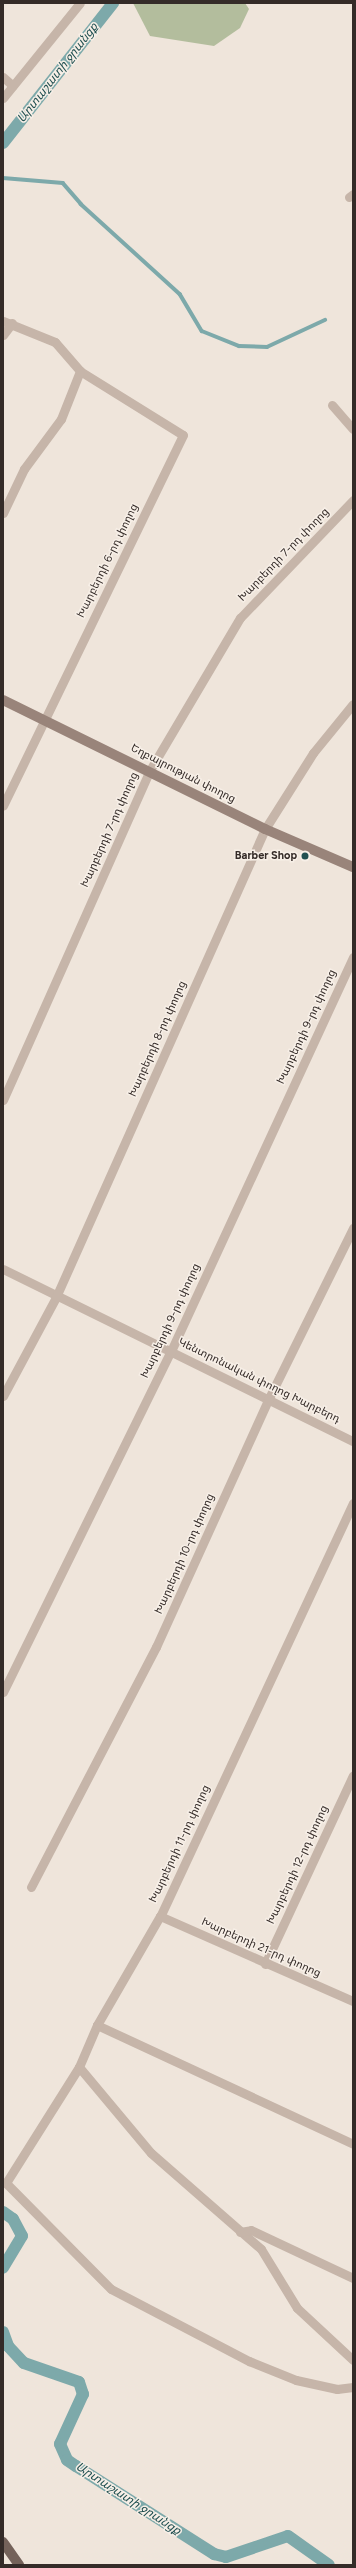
<!DOCTYPE html>
<meta charset="utf-8">
<style>
body{margin:0}
#map{position:relative;width:356px;height:2568px;overflow:hidden;background:#efe5db;font-family:Figtree,"Noto Sans Armenian",sans-serif}
div>[style]{position:absolute}
.green>*{inset:0;background:#b3bd9d}
.stream>*{height:3.5px;margin:-1.75px;padding:0 1.75px;transform-origin:1.75px;border-radius:1.75px;background:#7da9aa}
.canal>*{height:12px;margin:-6px;padding:0 6px;transform-origin:6px;border-radius:6px;background:#7da9aa}
.street>*{height:9px;margin:-4.5px;padding:0 4.5px;transform-origin:4.5px;border-radius:4.5px;background:#c6b5a9}
.secondary>*{height:10px;margin:-5px;padding:0 5px;transform-origin:5px;border-radius:5px;background:#99847a}
.primary>*{height:10px;margin:-5px;padding:0 5px;transform-origin:5px;border-radius:5px;background:#74625a}
.dots>*{width:11px;height:11px;translate:-50% -50%;box-sizing:border-box;border:2px solid #f7efe7;border-radius:50%}
span{translate:-50% -50%;white-space:nowrap;text-align:center;line-height:1.15;-webkit-text-stroke:3px #f7efe7;paint-order:stroke}
.street-label{font-size:11px;color:#342b28}
.poi-label{font-size:11px;color:#342b28;font-weight:700}
.right{translate:-100% -50%;text-align:right}
.water-label{font-size:12px;color:#215051;font-style:italic}
.frame{position:absolute;inset:0;border:4px solid #342b28;pointer-events:none}
</style>
<div id="map">
<div class="green">
<i style="clip-path:polygon(133px 3px,245px 3px,249px 9px,240px 28px,214px 46px,150px 36px)"></i>
</div>
<div class="stream">
<i style="left:3px;top:178px;width:60px;rotate:4.8deg"></i>
<i style="left:63px;top:183px;width:28px;rotate:49deg"></i>
<i style="left:81px;top:204px;width:134px;rotate:42.3deg"></i>
<i style="left:180px;top:294px;width:43px;rotate:59.3deg"></i>
<i style="left:202px;top:331px;width:40px;rotate:22deg"></i>
<i style="left:239px;top:346px;width:28px;rotate:2deg"></i>
<i style="left:267px;top:347px;width:64px;rotate:-25deg"></i>
</div>
<div class="canal">
<i style="left:3px;top:143px;width:178px;rotate:-51.8deg"></i>
<i style="left:3px;top:2212px;width:12px;rotate:35deg"></i>
<i style="left:13px;top:2219px;width:19px;rotate:62deg"></i>
<i style="left:22px;top:2236px;width:37px;rotate:121deg"></i>
<i style="left:3px;top:2332px;width:15px;rotate:70deg"></i>
<i style="left:8px;top:2346px;width:23px;rotate:47deg"></i>
<i style="left:24px;top:2363px;width:58px;rotate:19.1deg"></i>
<i style="left:79px;top:2382px;width:13px;rotate:72deg"></i>
<i style="left:83px;top:2394px;width:55px;rotate:114.7deg"></i>
<i style="left:60px;top:2444px;width:17px;rotate:66deg"></i>
<i style="left:67px;top:2460px;width:11px;rotate:34deg"></i>
<i style="left:76px;top:2466px;width:164px;rotate:32.5deg"></i>
<i style="left:214px;top:2554px;width:12px;rotate:14deg"></i>
<i style="left:226px;top:2557px;width:65px;rotate:-18.7deg"></i>
<i style="left:288px;top:2536px;width:50px;rotate:35.3deg"></i>
</div>
<div class="street">
<i style="left:3px;top:77px;width:13px;rotate:42deg"></i>
<i style="left:3px;top:98px;width:122px;rotate:-51deg"></i>
<i style="left:349px;top:197px;width:5px;rotate:-37deg"></i>
<i style="left:3px;top:321px;width:56px;rotate:22deg"></i>
<i style="left:55px;top:342px;width:38px;rotate:49deg"></i>
<i style="left:80px;top:371px;width:121px;rotate:31.9deg"></i>
<i style="left:183px;top:435px;width:412px;rotate:115.9deg"></i>
<i style="left:3px;top:335px;width:15px;rotate:-53deg"></i>
<i style="left:332px;top:405px;width:32px;rotate:49deg"></i>
<i style="left:3px;top:513px;width:49px;rotate:-64.5deg"></i>
<i style="left:24px;top:469px;width:62px;rotate:-53.5deg"></i>
<i style="left:61px;top:419px;width:52px;rotate:-68.4deg"></i>
<i style="left:3px;top:1100px;width:361px;rotate:-66deg"></i>
<i style="left:150px;top:770px;width:177px;rotate:-59.4deg"></i>
<i style="left:240px;top:618px;width:163px;rotate:-46.2deg"></i>
<i style="left:3px;top:1269px;width:390px;rotate:26.2deg"></i>
<i style="left:3px;top:1396px;width:112px;rotate:-61.8deg"></i>
<i style="left:56px;top:1297px;width:513px;rotate:-65.94deg"></i>
<i style="left:265px;top:829px;width:90px;rotate:-57.7deg"></i>
<i style="left:313px;top:753px;width:63px;rotate:-50.8deg"></i>
<i style="left:353px;top:1503px;width:456px;rotate:115deg"></i>
<i style="left:160px;top:1916px;width:126px;rotate:120deg"></i>
<i style="left:97px;top:2025px;width:46px;rotate:113.2deg"></i>
<i style="left:79px;top:2067px;width:137px;rotate:122.2deg"></i>
<i style="left:6px;top:2183px;width:149px;rotate:45.3deg"></i>
<i style="left:111px;top:2289px;width:156px;rotate:27.6deg"></i>
<i style="left:249px;top:2361px;width:51px;rotate:22deg"></i>
<i style="left:296px;top:2380px;width:42px;rotate:12.4deg"></i>
<i style="left:337px;top:2389px;width:16px;rotate:-7deg"></i>
<i style="left:3px;top:1692px;width:380px;rotate:-63.8deg"></i>
<i style="left:171px;top:1351px;width:434px;rotate:-65.2deg"></i>
<i style="left:31px;top:1887px;width:271px;rotate:-62.5deg"></i>
<i style="left:156px;top:1647px;width:273px;rotate:-65.6deg"></i>
<i style="left:269px;top:1398px;width:190px;rotate:-63.7deg"></i>
<i style="left:160px;top:1916px;width:211px;rotate:23.8deg"></i>
<i style="left:265px;top:1964px;width:208px;rotate:-65deg"></i>
<i style="left:97px;top:2025px;width:282px;rotate:24.9deg"></i>
<i style="left:79px;top:2067px;width:112px;rotate:50.1deg"></i>
<i style="left:151px;top:2153px;width:146px;rotate:41.1deg"></i>
<i style="left:261px;top:2249px;width:69px;rotate:58.6deg"></i>
<i style="left:297px;top:2308px;width:76px;rotate:42.9deg"></i>
<i style="left:240px;top:2232px;width:11px;rotate:-10deg"></i>
<i style="left:251px;top:2230px;width:113px;rotate:25.2deg"></i>
</div>
<div class="secondary">
<i style="left:3px;top:700px;width:292px;rotate:26.2deg"></i>
<i style="left:265px;top:829px;width:96px;rotate:23.4deg"></i>
</div>
<div class="primary">
<i style="left:3px;top:2542px;width:28px;rotate:55deg"></i>
</div>
<div class="dots">
<i style="left:305px;top:856px;background:#215051"></i>
</div>
<div class="street-label">
<span style="left:284px;top:555px;rotate:-46deg">Խարբերդի 7-րդ փողոց</span>
<span style="left:108px;top:561px;rotate:-64deg">Խարբերդի 6-րդ փողոց</span>
<span style="left:183px;top:774px;rotate:27deg">Եղբայրության փողոց</span>
<span style="left:110px;top:830px;rotate:-66deg">Խարբերդի 7-րդ փողոց</span>
<span style="left:307px;top:1027px;rotate:-65deg">Խարբերդի 9-րդ փողոց</span>
<span style="left:158px;top:1039px;rotate:-66deg">Խարբերդի 8-րդ փողոց</span>
<span style="left:171px;top:1321px;rotate:-65deg">Խարբերդի 9-րդ փողոց</span>
<span style="left:259px;top:1381px;rotate:26deg">Կենտրոնական փողոց Խարբերդ</span>
<span style="left:185px;top:1554px;rotate:-66deg">Խարբերդի 10-րդ փողոց</span>
<span style="left:180px;top:1844px;rotate:-65deg">Խարբերդի 11-րդ փողոց</span>
<span style="left:298px;top:1865px;rotate:-65deg">Խարբերդի 12-րդ փողոց</span>
<span style="left:261px;top:1948px;rotate:24deg">Խարբերդի 21-րդ փողոց</span>
</div>
<div class="poi-label">
<span class="right" style="left:297px;top:856px">Barber Shop</span>
</div>
<div class="water-label">
<span style="left:58px;top:73px;rotate:-52deg">Արտաշատի ջրանցք</span>
<span style="left:128px;top:2499px;rotate:33deg">Արտաշատի ջրանցք</span>
</div>
<div class="frame"></div>
</div>
